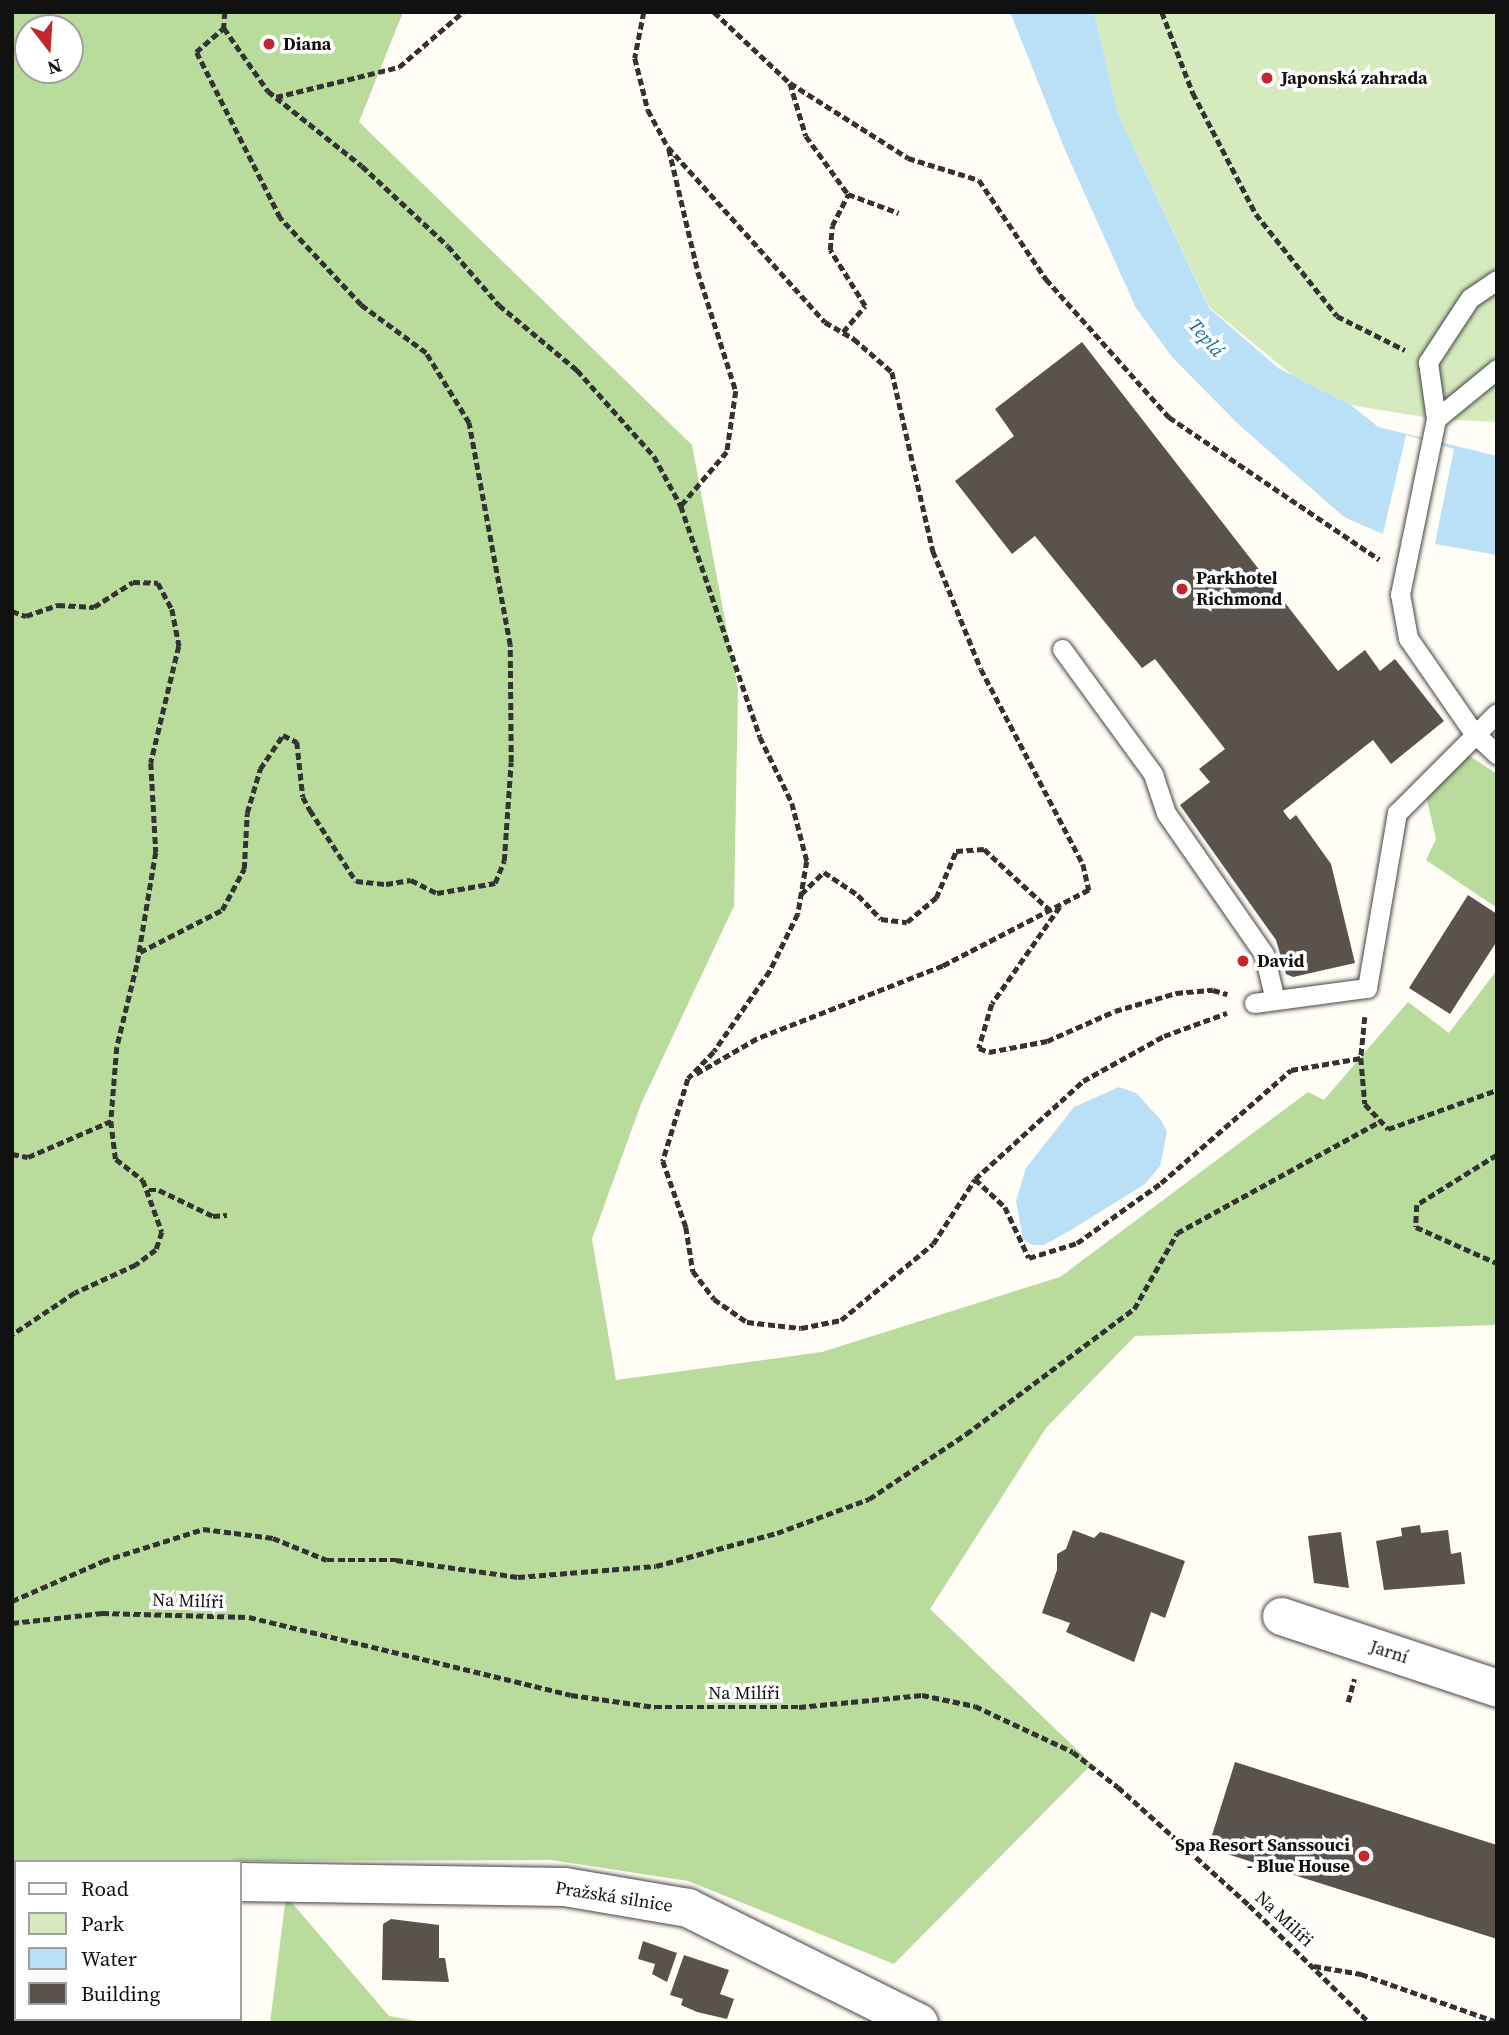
<!DOCTYPE html>
<meta charset="utf-8">
<style>
body{margin:0}
#map{position:relative;width:1509px;height:2035px;overflow:hidden;background:#fffdf5;font-family:"Source Serif 4",serif}
div>[style]{position:absolute}
.green>*{inset:0;background:#d5ebbd}
.forest>*{inset:0;background:#b9dc9c}
.water>*{inset:0;background:#b9e0f7}
.pier>*{inset:0;background:#fffdf5}
.building>*{inset:0;background:#5a524d}
.path>*{height:4.5px;margin-top:-2.25px;transform-origin:0;background:repeating-linear-gradient(90deg,#333 0 7px,transparent 0 10.5px)}
.roads{filter:drop-shadow(0 0 2px #444) drop-shadow(0 0 2px #444)}
.service>*{height:19px;margin:-9.5px;padding:0 9.5px;transform-origin:9.5px;border-radius:9.5px;background:#fff}
.minor>*{height:37px;margin:-18.5px;padding:0 18.5px;transform-origin:18.5px;border-radius:18.5px;background:#fff}
.tertiary>*{height:38px;margin:-19px;padding:0 19px;transform-origin:19px;border-radius:19px;background:#fff}
.dots>*{width:19px;height:19px;translate:-50% -50%;box-sizing:border-box;border:4px solid #fff;border-radius:50%}
span{translate:-50% -50%;white-space:nowrap;text-align:center;line-height:1.15;-webkit-text-stroke:7px #fff;paint-order:stroke}
.poi-label{font-size:18px;color:#111;font-weight:700}
.left{translate:0 -50%;text-align:left}
.right{translate:-100% -50%;text-align:right}
.street-label{font-size:18px;color:#111}
.water-label{font-size:19px;color:#1768a6;font-style:italic}
.frame{position:absolute;inset:0;border:14px solid #111;pointer-events:none}
.legend{position:absolute;left:14px;top:1860px;width:228px;height:161px;box-sizing:border-box;background:#fff;border:2px solid #a0a0a0;margin:0;padding:9px 12px;list-style:none;font-size:21px;color:#111}
.legend li{display:flex;align-items:center;gap:14px;height:35px}
.legend b{width:35px;border:2px solid #a0a0a0}
.north{position:absolute;left:14px;top:14px;width:70px;height:70px;box-sizing:border-box;background:#fff;border:2px solid #a0a0a0;border-radius:50%;rotate:163deg;font-size:19px;font-weight:700;line-height:28px;text-align:center;color:#111}
.north::after{content:'';display:block;margin:auto;width:24px;height:32px;background:#c4262e;clip-path:polygon(50% 0,100% 100%,50% 72%,0 100%)}
</style>
<div id="map">
<div class="green">
<i style="clip-path:polygon(1094px 12px,1497px 12px,1497px 422px,1436px 419px,1351px 405px,1292px 375px,1209px 307px,1118px 114px)"></i>
</div>
<div class="forest">
<i style="clip-path:polygon(evenodd,12px 12px,403px 12px,359px 122px,692px 445px,738px 689px,734px 906px,641px 1104px,592px 1239px,616px 1380px,822px 1352px,1060px 1277px,1308px 1092px,1324px 1100px,1408px 1002px,1449px 1033px,1497px 970px,1497px 1325px,1135px 1336px,1046px 1428px,930px 1609px,1092px 1764px,894px 1964px,688px 1881px,551px 1860px,16px 1862px,12px 1922px,12px 12px,28px 28px,70px 28px,70px 70px,28px 70px,28px 28px)"></i>
<i style="clip-path:polygon(1465px 753px,1497px 774px,1497px 908px,1426px 860px,1436px 839px,1426px 796px)"></i>
<i style="clip-path:polygon(286px 1896px,389px 2016px,427px 2023px,270px 2023px)"></i>
</div>
<div class="water">
<i style="clip-path:polygon(1010px 12px,1094px 12px,1118px 114px,1209px 308px,1278px 368px,1351px 405px,1378px 427px,1497px 456px,1497px 555px,1385px 535px,1344px 517px,1237px 423px,1172px 357px,1136px 308px,1065px 150px)"></i>
<i style="clip-path:polygon(1119px 1087px,1136px 1093px,1161px 1120px,1167px 1132px,1160px 1166px,1145px 1184px,1071px 1230px,1044px 1245px,1032px 1245px,1023px 1239px,1016px 1201px,1026px 1168px,1074px 1107px)"></i>
</div>
<div class="pier">
<i style="clip-path:polygon(1406px 435px,1454px 449px,1434px 548px,1382px 538px)"></i>
</div>
<div class="building">
<i style="clip-path:polygon(1082px 342px,1338px 671px,1365px 650px,1380px 671px,1395px 659px,1444px 721px,1391px 764px,1373px 740px,1283px 811px,1290px 820px,1296px 815px,1331px 864px,1355px 963px,1293px 977px,1286px 974px,1276px 940px,1180px 805px,1210px 782px,1199px 769px,1225px 749px,1155px 659px,1142px 668px,1035px 536px,1012px 554px,955px 481px,1014px 436px,995px 409px)"></i>
<i style="clip-path:polygon(1468px 895px,1497px 914px,1497px 941px,1450px 1014px,1409px 988px)"></i>
<i style="clip-path:polygon(1420px 1525px,1421px 1533px,1448px 1530px,1451px 1554px,1461px 1552px,1465px 1584px,1384px 1590px,1376px 1541px,1402px 1536px,1401px 1528px)"></i>
<i style="clip-path:polygon(1073px 1530px,1094px 1538px,1100px 1532px,1108px 1534px,1185px 1561px,1165px 1618px,1151px 1612px,1134px 1662px,1066px 1632px,1070px 1623px,1042px 1613px,1057px 1570px,1057px 1554px,1066px 1549px)"></i>
<i style="clip-path:polygon(1341px 1532px,1349px 1588px,1314px 1583px,1308px 1536px)"></i>
<i style="clip-path:polygon(1235px 1762px,1497px 1845px,1497px 1939px,1208px 1848px)"></i>
<i style="clip-path:polygon(391px 1919px,439px 1925px,439px 1958px,445px 1958px,449px 1982px,382px 1980px,383px 1924px)"></i>
<i style="clip-path:polygon(643px 1941px,677px 1953px,667px 1982px,652px 1974px,655px 1964px,638px 1959px)"></i>
<i style="clip-path:polygon(684px 1955px,729px 1970px,720px 1994px,734px 1999px,727px 2019px,697px 2012px,681px 2005px,683px 1999px,670px 1995px)"></i>
<i style="clip-path:polygon(18px 2019px,99px 2019px,101px 2023px,12px 2023px)"></i>
</div>
<div class="path">
<i style="left:225px;top:12px;width:16px;rotate:94deg"></i>
<i style="left:224px;top:28px;width:77px;rotate:55.1deg"></i>
<i style="left:268px;top:91px;width:120px;rotate:38.6deg"></i>
<i style="left:362px;top:166px;width:117px;rotate:42.9deg"></i>
<i style="left:448px;top:246px;width:78px;rotate:49.2deg"></i>
<i style="left:499px;top:305px;width:102px;rotate:39.8deg"></i>
<i style="left:577px;top:370px;width:115px;rotate:48.2deg"></i>
<i style="left:654px;top:456px;width:57px;rotate:61.6deg"></i>
<i style="left:681px;top:506px;width:244px;rotate:71.1deg"></i>
<i style="left:760px;top:737px;width:73px;rotate:64.1deg"></i>
<i style="left:792px;top:803px;width:60px;rotate:75.5deg"></i>
<i style="left:807px;top:861px;width:54px;rotate:99.6deg"></i>
<i style="left:798px;top:914px;width:64px;rotate:116.2deg"></i>
<i style="left:770px;top:971px;width:98px;rotate:124.7deg"></i>
<i style="left:714px;top:1052px;width:37px;rotate:134deg"></i>
<i style="left:688px;top:1079px;width:86px;rotate:107deg"></i>
<i style="left:663px;top:1161px;width:70px;rotate:70.8deg"></i>
<i style="left:686px;top:1227px;width:45px;rotate:81deg"></i>
<i style="left:693px;top:1271px;width:35px;rotate:53deg"></i>
<i style="left:714px;top:1299px;width:40px;rotate:34.9deg"></i>
<i style="left:747px;top:1322px;width:54px;rotate:6.3deg"></i>
<i style="left:801px;top:1328px;width:41px;rotate:-11.3deg"></i>
<i style="left:841px;top:1320px;width:119px;rotate:-39.6deg"></i>
<i style="left:933px;top:1244px;width:77px;rotate:-57.1deg"></i>
<i style="left:975px;top:1179px;width:146px;rotate:-42.2deg"></i>
<i style="left:1083px;top:1081px;width:93px;rotate:-29.1deg"></i>
<i style="left:1164px;top:1036px;width:67px;rotate:-20.1deg"></i>
<i style="left:644px;top:12px;width:47px;rotate:101.1deg"></i>
<i style="left:635px;top:58px;width:54px;rotate:76deg"></i>
<i style="left:648px;top:110px;width:42px;rotate:61.6deg"></i>
<i style="left:668px;top:147px;width:235px;rotate:48.1deg"></i>
<i style="left:825px;top:322px;width:34px;rotate:30deg"></i>
<i style="left:854px;top:339px;width:50px;rotate:41deg"></i>
<i style="left:892px;top:372px;width:184px;rotate:77.1deg"></i>
<i style="left:933px;top:551px;width:127px;rotate:67.9deg"></i>
<i style="left:981px;top:669px;width:220px;rotate:62.4deg"></i>
<i style="left:1083px;top:864px;width:27px;rotate:77deg"></i>
<i style="left:1089px;top:890px;width:165px;rotate:152.5deg"></i>
<i style="left:943px;top:966px;width:200px;rotate:158.6deg"></i>
<i style="left:757px;top:1039px;width:72px;rotate:149.9deg"></i>
<i style="left:714px;top:12px;width:104px;rotate:43.1deg"></i>
<i style="left:790px;top:83px;width:55px;rotate:73.2deg"></i>
<i style="left:806px;top:136px;width:72px;rotate:54.1deg"></i>
<i style="left:1162px;top:12px;width:87px;rotate:69.1deg"></i>
<i style="left:1193px;top:93px;width:136px;rotate:62.5deg"></i>
<i style="left:1256px;top:214px;width:130px;rotate:51.5deg"></i>
<i style="left:1337px;top:316px;width:76px;rotate:26.6deg"></i>
<i style="left:790px;top:83px;width:140px;rotate:32.4deg"></i>
<i style="left:908px;top:158px;width:74px;rotate:17.2deg"></i>
<i style="left:979px;top:180px;width:120px;rotate:55.9deg"></i>
<i style="left:1046px;top:279px;width:185px;rotate:48.3deg"></i>
<i style="left:1169px;top:417px;width:254px;rotate:34.1deg"></i>
<i style="left:276px;top:97px;width:127px;rotate:-13.7deg"></i>
<i style="left:399px;top:67px;width:84px;rotate:-40.7deg"></i>
<i style="left:669px;top:149px;width:126px;rotate:76.7deg"></i>
<i style="left:698px;top:272px;width:125px;rotate:72.3deg"></i>
<i style="left:736px;top:391px;width:62px;rotate:98.4deg"></i>
<i style="left:727px;top:452px;width:71px;rotate:130.4deg"></i>
<i style="left:843px;top:332px;width:34px;rotate:-50deg"></i>
<i style="left:865px;top:306px;width:66px;rotate:-122deg"></i>
<i style="left:830px;top:250px;width:24px;rotate:-85deg"></i>
<i style="left:832px;top:226px;width:36px;rotate:-63deg"></i>
<i style="left:848px;top:194px;width:54px;rotate:20.4deg"></i>
<i style="left:12px;top:611px;width:15px;rotate:20deg"></i>
<i style="left:26px;top:616px;width:34px;rotate:-19deg"></i>
<i style="left:58px;top:605px;width:36px;rotate:3deg"></i>
<i style="left:94px;top:607px;width:46px;rotate:-32.7deg"></i>
<i style="left:133px;top:582px;width:25px;rotate:2deg"></i>
<i style="left:158px;top:583px;width:30px;rotate:62deg"></i>
<i style="left:172px;top:609px;width:38px;rotate:79deg"></i>
<i style="left:179px;top:646px;width:120px;rotate:103.5deg"></i>
<i style="left:151px;top:763px;width:89px;rotate:86.8deg"></i>
<i style="left:156px;top:852px;width:115px;rotate:99.5deg"></i>
<i style="left:137px;top:965px;width:84px;rotate:103.7deg"></i>
<i style="left:117px;top:1047px;width:74px;rotate:94.6deg"></i>
<i style="left:111px;top:1121px;width:38px;rotate:83deg"></i>
<i style="left:116px;top:1159px;width:34px;rotate:38deg"></i>
<i style="left:143px;top:1180px;width:55px;rotate:69.9deg"></i>
<i style="left:162px;top:1232px;width:19px;rotate:108deg"></i>
<i style="left:156px;top:1250px;width:25px;rotate:143deg"></i>
<i style="left:136px;top:1265px;width:67px;rotate:155.3deg"></i>
<i style="left:75px;top:1293px;width:76px;rotate:146.3deg"></i>
<i style="left:801px;top:894px;width:32px;rotate:-44deg"></i>
<i style="left:824px;top:872px;width:41px;rotate:34.1deg"></i>
<i style="left:858px;top:895px;width:33px;rotate:46deg"></i>
<i style="left:881px;top:919px;width:26px;rotate:7deg"></i>
<i style="left:907px;top:922px;width:38px;rotate:-40deg"></i>
<i style="left:936px;top:898px;width:51px;rotate:-66.9deg"></i>
<i style="left:956px;top:851px;width:28px;rotate:-4deg"></i>
<i style="left:984px;top:849px;width:93px;rotate:42.8deg"></i>
<i style="left:1060px;top:907px;width:118px;rotate:125deg"></i>
<i style="left:992px;top:1004px;width:46px;rotate:106.5deg"></i>
<i style="left:979px;top:1048px;width:11px;rotate:22deg"></i>
<i style="left:989px;top:1052px;width:59px;rotate:-10.7deg"></i>
<i style="left:1047px;top:1041px;width:74px;rotate:-23.8deg"></i>
<i style="left:1115px;top:1011px;width:64px;rotate:-16.4deg"></i>
<i style="left:1176px;top:993px;width:37px;rotate:-5deg"></i>
<i style="left:1213px;top:990px;width:15px;rotate:16deg"></i>
<i style="left:140px;top:952px;width:92px;rotate:-27.1deg"></i>
<i style="left:222px;top:910px;width:47px;rotate:-61.8deg"></i>
<i style="left:244px;top:869px;width:56px;rotate:-86.9deg"></i>
<i style="left:247px;top:813px;width:46px;rotate:-73.5deg"></i>
<i style="left:260px;top:769px;width:41px;rotate:-55.9deg"></i>
<i style="left:283px;top:735px;width:16px;rotate:27deg"></i>
<i style="left:297px;top:742px;width:55px;rotate:83.8deg"></i>
<i style="left:303px;top:797px;width:15px;rotate:62deg"></i>
<i style="left:310px;top:810px;width:85px;rotate:57.1deg"></i>
<i style="left:356px;top:881px;width:30px;rotate:6deg"></i>
<i style="left:386px;top:884px;width:25px;rotate:-9deg"></i>
<i style="left:411px;top:880px;width:29px;rotate:27deg"></i>
<i style="left:437px;top:893px;width:59px;rotate:-9.8deg"></i>
<i style="left:495px;top:883px;width:24px;rotate:-68deg"></i>
<i style="left:504px;top:861px;width:99px;rotate:-86deg"></i>
<i style="left:511px;top:762px;width:117px;rotate:-90.5deg"></i>
<i style="left:510px;top:645px;width:226px;rotate:-100.5deg"></i>
<i style="left:469px;top:423px;width:82px;rotate:-121.6deg"></i>
<i style="left:426px;top:353px;width:81px;rotate:-143.6deg"></i>
<i style="left:361px;top:305px;width:119px;rotate:-133deg"></i>
<i style="left:280px;top:218px;width:186px;rotate:-116.8deg"></i>
<i style="left:196px;top:52px;width:37px;rotate:-41deg"></i>
<i style="left:1365px;top:1017px;width:41px;rotate:95.6deg"></i>
<i style="left:1361px;top:1058px;width:46px;rotate:85deg"></i>
<i style="left:1365px;top:1104px;width:34px;rotate:47deg"></i>
<i style="left:1388px;top:1129px;width:116px;rotate:-19.7deg"></i>
<i style="left:12px;top:1154px;width:16px;rotate:11deg"></i>
<i style="left:28px;top:1157px;width:90px;rotate:-23.4deg"></i>
<i style="left:1497px;top:1155px;width:94px;rotate:148deg"></i>
<i style="left:1417px;top:1205px;width:22px;rotate:93deg"></i>
<i style="left:1416px;top:1227px;width:89px;rotate:24deg"></i>
<i style="left:975px;top:1179px;width:41px;rotate:43deg"></i>
<i style="left:1005px;top:1207px;width:56px;rotate:64.8deg"></i>
<i style="left:1029px;top:1258px;width:50px;rotate:-17.4deg"></i>
<i style="left:1077px;top:1243px;width:103px;rotate:-35.5deg"></i>
<i style="left:1161px;top:1183px;width:172px;rotate:-41deg"></i>
<i style="left:1291px;top:1070px;width:71px;rotate:-9.7deg"></i>
<i style="left:149px;top:1190px;width:10px"></i>
<i style="left:159px;top:1190px;width:60px;rotate:25.7deg"></i>
<i style="left:213px;top:1216px;width:14px;rotate:-4deg"></i>
<i style="left:12px;top:1601px;width:99px;rotate:-23.7deg"></i>
<i style="left:103px;top:1561px;width:105px;rotate:-17.7deg"></i>
<i style="left:203px;top:1529px;width:71px;rotate:7.3deg"></i>
<i style="left:273px;top:1538px;width:58px;rotate:22.2deg"></i>
<i style="left:327px;top:1560px;width:69px"></i>
<i style="left:396px;top:1560px;width:123px;rotate:7.9deg"></i>
<i style="left:518px;top:1577px;width:138px;rotate:-4.6deg"></i>
<i style="left:656px;top:1566px;width:125px;rotate:-15.3deg"></i>
<i style="left:777px;top:1533px;width:98px;rotate:-20.3deg"></i>
<i style="left:869px;top:1499px;width:117px;rotate:-33.8deg"></i>
<i style="left:966px;top:1434px;width:209px;rotate:-36.7deg"></i>
<i style="left:1134px;top:1309px;width:87px;rotate:-60.5deg"></i>
<i style="left:1177px;top:1233px;width:233px;rotate:-28.8deg"></i>
<i style="left:12px;top:1623px;width:91px;rotate:-6.3deg"></i>
<i style="left:102px;top:1613px;width:147px;rotate:1.6deg"></i>
<i style="left:249px;top:1617px;width:331px;rotate:13.6deg"></i>
<i style="left:571px;top:1695px;width:85px;rotate:8.1deg"></i>
<i style="left:655px;top:1707px;width:144px"></i>
<i style="left:799px;top:1707px;width:124px;rotate:-5.6deg"></i>
<i style="left:922px;top:1695px;width:54px;rotate:11.7deg"></i>
<i style="left:975px;top:1706px;width:108px;rotate:25.1deg"></i>
<i style="left:1073px;top:1752px;width:57px;rotate:37.9deg"></i>
<i style="left:1118px;top:1787px;width:176px;rotate:42deg"></i>
<i style="left:1249px;top:1905px;width:169px;rotate:44.3deg"></i>
<i style="left:1348px;top:1702px;width:24px;rotate:-75deg"></i>
<i style="left:1314px;top:1966px;width:48px;rotate:9.7deg"></i>
<i style="left:1361px;top:1974px;width:144px;rotate:19.4deg"></i>
</div>
<div class="roads">
<div class="service">
<i style="left:1497px;top:280px;width:32px;rotate:146deg"></i>
<i style="left:1470px;top:298px;width:77px;rotate:123.3deg"></i>
<i style="left:1428px;top:362px;width:58px;rotate:82deg"></i>
<i style="left:1436px;top:419px;width:179px;rotate:101.6deg"></i>
<i style="left:1400px;top:594px;width:45px;rotate:79.7deg"></i>
<i style="left:1408px;top:638px;width:114px;rotate:55.3deg"></i>
<i style="left:1473px;top:732px;width:33px;rotate:43deg"></i>
<i style="left:1436px;top:419px;width:79px;rotate:-39.3deg"></i>
<i style="left:1062px;top:649px;width:155px;rotate:53.9deg"></i>
<i style="left:1153px;top:774px;width:41px;rotate:71.6deg"></i>
<i style="left:1166px;top:813px;width:172px;rotate:55.2deg"></i>
<i style="left:1264px;top:954px;width:47px;rotate:76.6deg"></i>
<i style="left:1254px;top:1003px;width:114px;rotate:-7.6deg"></i>
<i style="left:1367px;top:988px;width:178px;rotate:-80.3deg"></i>
<i style="left:1397px;top:813px;width:141px;rotate:-45deg"></i>
</div>
<div class="minor">
<i style="left:1281px;top:1616px;width:228px;rotate:18.4deg"></i>
</div>
<div class="tertiary">
<i style="left:240px;top:1882px;width:325px;rotate:0.9deg"></i>
<i style="left:565px;top:1887px;width:125px;rotate:9.7deg"></i>
<i style="left:688px;top:1908px;width:258px;rotate:26.5deg"></i>
<i style="left:12px;top:1961px;width:4px;rotate:-27deg"></i>
</div>
</div>
<div class="dots">
<i style="left:269px;top:44px;background:#c4262e"></i>
<i style="left:1267px;top:78px;background:#c4262e"></i>
<i style="left:1182px;top:589px;background:#c4262e"></i>
<i style="left:1243px;top:961px;background:#c4262e"></i>
<i style="left:1364px;top:1856px;background:#c4262e"></i>
</div>
<div class="poi-label">
<span class="left" style="left:283px;top:44px">Diana</span>
<span class="left" style="left:1281px;top:78px">Japonská zahrada</span>
<span class="left" style="left:1196px;top:589px">Parkhotel<br>Richmond</span>
<span class="left" style="left:1257px;top:961px">David</span>
<span class="right" style="left:1350px;top:1856px">Spa Resort Sanssouci<br>- Blue House</span>
</div>
<div class="street-label">
<span style="left:188px;top:1601px;rotate:2deg">Na Milíři</span>
<span style="left:1389px;top:1652px;rotate:18deg">Jarní</span>
<span style="left:744px;top:1693px">Na Milíři</span>
<span style="left:614px;top:1897px;rotate:9deg">Pražská silnice</span>
<span style="left:1284px;top:1919px;rotate:43deg">Na Milíři</span>
</div>
<div class="water-label">
<span style="left:1206px;top:338px;rotate:49deg">Teplá</span>
</div>
<div class="frame"></div>
<ul class="legend">
<li><b style="height:9px;background:#fff"></b>Road</li>
<li><b style="height:19px;background:#d5ebbd"></b>Park</li>
<li><b style="height:19px;background:#b9e0f7"></b>Water</li>
<li><b style="height:19px;background:#5a524d"></b>Building</li>
</ul>
<div class="north">N</div>
</div>
